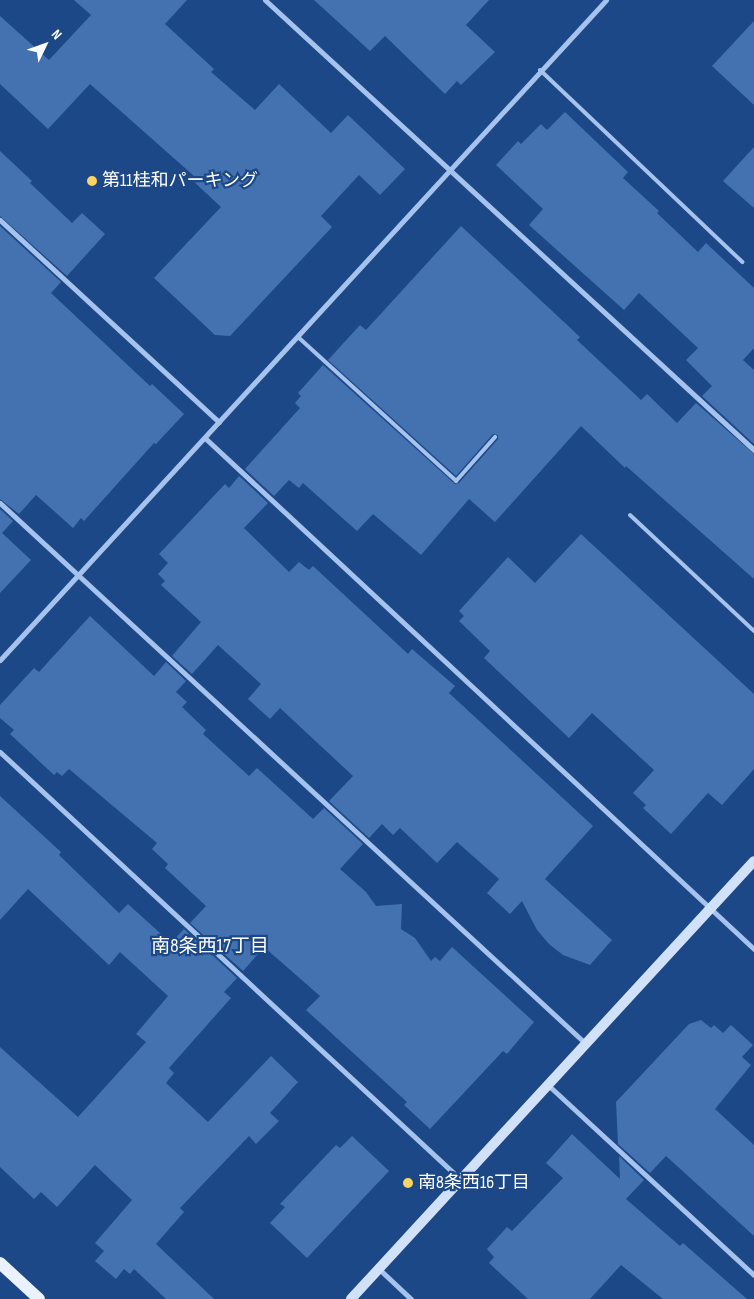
<!DOCTYPE html>
<meta charset="utf-8">
<style>
body{margin:0}
#map{position:relative;width:754px;height:1299px;overflow:hidden;background:#1c4887;font-family:"Sofia Sans Condensed","Noto Sans JP",sans-serif}
div>[style]{position:absolute}
.building>*{inset:0;background:#4471b0}
.lane>*{height:4px;margin:-2px;padding:0 2px;transform-origin:2px;border-radius:2px;background:#a5c3ec}
.street>*{height:5px;margin:-2.5px;padding:0 2.5px;transform-origin:2.5px;border-radius:2.5px;background:#a5c3ec}
.secondary>*{height:10px;margin:-5px;padding:0 5px;transform-origin:5px;border-radius:5px;background:#d1e1f9}
.primary>*{height:12px;margin:-6px;padding:0 6px;transform-origin:6px;border-radius:6px;background:#eaf1ff}
.dots>*{width:14px;height:14px;translate:-50% -50%;box-sizing:border-box;border:2px solid #1c4887;border-radius:50%}
span{translate:-50% -50%;white-space:nowrap;text-align:center;line-height:1.15;-webkit-text-stroke:4.5px #1c4887;paint-order:stroke}
.poi-label{font-size:18px;color:#fff}
.left{translate:0 -50%;text-align:left}
.neighbourhood-label{font-size:19px;color:#fff}
.north{position:absolute;left:20px;top:20px;width:50px;height:50px;-webkit-text-stroke:4px #1c4887;paint-order:stroke;rotate:48deg;font-size:14px;font-weight:700;line-height:20px;text-align:center;color:#fff}
.north::after{content:'';display:block;margin:auto;width:18px;height:22px;background:#fff;clip-path:polygon(50% 0,100% 100%,50% 72%,0 100%)}
</style>
<div id="map">
<div class="building">
<i style="clip-path:polygon(74px 0,187px 0,165px 24px,214px 69px,211px 72px,255px 110px,279px 84px,331px 133px,348px 115px,405px 169px,380px 195px,359px 175px,321px 216px,332px 227px,230px 336px,215px 335px,154px 278px,221px 207px,191px 179px,194px 176px,90px 84px,48px 129px,0 84px,0 16px,49px 60px,91px 15px)"></i>
<i style="clip-path:polygon(314px 0,489px 0,466px 25px,495px 52px,461px 85px,457px 81px,445px 94px,385px 36px,370px 51px)"></i>
<i style="clip-path:polygon(754px 21px,754px 105px,712px 66px)"></i>
<i style="clip-path:polygon(565px 112px,628px 172px,623px 178px,659px 211px,657px 213px,698px 252px,706px 243px,754px 288px,754px 348px,743px 360px,754px 370px,754px 444px,702px 396px,712px 386px,686px 360px,698px 348px,639px 293px,624px 310px,529px 225px,543px 209px,496px 165px,518px 141px,521px 144px,541px 124px,547px 130px)"></i>
<i style="clip-path:polygon(754px 147px,754px 208px,723px 181px)"></i>
<i style="clip-path:polygon(0 151px,32px 181px,30px 183px,72px 223px,82px 213px,105px 234px,67px 276px,0 216px)"></i>
<i style="clip-path:polygon(0 226px,61px 282px,51px 293px,150px 386px,152px 384px,184px 414px,156px 444px,154px 443px,84px 521px,81px 518px,73px 528px,36px 495px,19px 514px,0 499px)"></i>
<i style="clip-path:polygon(461px 226px,580px 337px,577px 340px,641px 400px,647px 394px,677px 423px,696px 403px,754px 454px,754px 579px,626px 466px,625px 468px,581px 426px,495px 522px,469px 499px,421px 555px,373px 514px,357px 531px,303px 483px,299px 488px,289px 480px,274px 496px,245px 469px,300px 408px,295px 403px,301px 396px,298px 393px,323px 365px,455px 484px,459px 483px,498px 439px,498px 435px,493px 434px,456px 476px,328px 360px,360px 325px,366px 330px)"></i>
<i style="clip-path:polygon(239px 476px,268px 503px,244px 528px,289px 572px,299px 562px,309px 570px,313px 566px,408px 654px,412px 649px,455px 686px,449px 693px,593px 826px,545px 879px,612px 940px,590px 965px,563px 955px,549px 944px,537px 930px,522px 901px,510px 914px,487px 893px,499px 879px,457px 842px,437px 863px,400px 828px,393px 835px,382px 824px,369px 838px,329px 801px,353px 776px,280px 708px,270px 719px,248px 699px,261px 684px,218px 645px,192px 674px,172px 656px,201px 622px,161px 585px,165px 581px,158px 574px,168px 563px,159px 554px,225px 484px,229px 488px)"></i>
<i style="clip-path:polygon(0 509px,13px 521px,2px 533px,31px 560px,0 593px)"></i>
<i style="clip-path:polygon(581px 534px,754px 694px,754px 769px,722px 805px,708px 793px,671px 834px,643px 808px,646px 805px,633px 793px,654px 770px,592px 713px,569px 738px,484px 658px,490px 651px,459px 621px,464px 616px,459px 611px,508px 557px,535px 583px)"></i>
<i style="clip-path:polygon(90px 616px,154px 676px,166px 662px,186px 681px,176px 692px,187px 702px,182px 707px,206px 730px,203px 734px,249px 776px,257px 768px,313px 819px,324px 808px,363px 844px,340px 869px,366px 892px,376px 906px,402px 904px,401px 929px,415px 938px,431px 961px,435px 957px,440px 961px,452px 947px,534px 1022px,507px 1054px,503px 1051px,430px 1129px,404px 1105px,407px 1102px,306px 1010px,320px 996px,264px 947px,243px 971px,190px 923px,206px 906px,165px 868px,168px 864px,152px 849px,157px 843px,69px 769px,62px 776px,57px 772px,54px 775px,10px 734px,14px 730px,0 718px,0 705px,34px 668px,39px 672px)"></i>
<i style="clip-path:polygon(0 796px,61px 852px,59px 855px,119px 913px,128px 904px,171px 943px,184px 929px,237px 978px,224px 992px,231px 998px,169px 1068px,174px 1073px,166px 1083px,208px 1122px,271px 1056px,298px 1082px,270px 1113px,279px 1121px,256px 1144px,249px 1136px,180px 1208px,184px 1212px,156px 1244px,214px 1299px,166px 1299px,134px 1269px,130px 1274px,124px 1269px,116px 1279px,95px 1261px,104px 1251px,95px 1243px,132px 1200px,95px 1165px,57px 1207px,41px 1192px,34px 1199px,0 1167px,0 1047px,78px 1117px,146px 1042px,136px 1034px,168px 996px,120px 952px,109px 965px,28px 889px,0 920px)"></i>
<i style="clip-path:polygon(701px 1020px,711px 1028px,714px 1025px,723px 1033px,731px 1025px,753px 1045px,742px 1057px,751px 1065px,715px 1109px,754px 1145px,754px 1236px,666px 1156px,650px 1173px,618px 1144px,616px 1102px,689px 1024px)"></i>
<i style="clip-path:polygon(572px 1134px,620px 1179px,619px 1156px,644px 1180px,626px 1199px,680px 1246px,683px 1243px,747px 1299px,663px 1299px,621px 1265px,590px 1299px,528px 1299px,489px 1263px,494px 1257px,487px 1249px,507px 1227px,512px 1231px,563px 1178px,546px 1163px)"></i>
<i style="clip-path:polygon(352px 1136px,389px 1171px,307px 1258px,270px 1223px,285px 1207px,280px 1204px,336px 1145px,340px 1148px)"></i>
</div>
<div class="lane">
<i style="left:540px;top:70px;width:279px;rotate:43.5deg"></i>
<i style="left:298px;top:337px;width:214px;rotate:42.3deg"></i>
<i style="left:456px;top:481px;width:59px;rotate:-48.4deg"></i>
<i style="left:630px;top:515px;width:170px;rotate:43.1deg"></i>
</div>
<div class="street">
<i style="left:265px;top:0;width:665px;rotate:42.62deg"></i>
<i style="left:0;top:220px;width:298px;rotate:42.7deg"></i>
<i style="left:205px;top:438px;width:750px;rotate:42.95deg"></i>
<i style="left:0;top:503px;width:798px;rotate:42.71deg"></i>
<i style="left:0;top:660px;width:896px;rotate:-47.44deg"></i>
<i style="left:0;top:752px;width:629px;rotate:42.87deg"></i>
<i style="left:548px;top:1085px;width:280px;rotate:42.7deg"></i>
<i style="left:379px;top:1269px;width:44px;rotate:43.2deg"></i>
</div>
<div class="secondary">
<i style="left:351px;top:1299px;width:595px;rotate:-47.38deg"></i>
</div>
<div class="primary">
<i style="left:0;top:1263px;width:53px;rotate:42.7deg"></i>
</div>
<div class="dots">
<i style="left:92px;top:181px;background:#fcd462"></i>
<i style="left:408px;top:1183px;background:#fcd462"></i>
</div>
<div class="poi-label">
<span class="left" style="left:102px;top:181px">第11桂和パーキング</span>
<span class="left" style="left:418px;top:1183px">南8条西16丁目</span>
</div>
<div class="neighbourhood-label">
<span style="left:210px;top:947px">南8条西17丁目</span>
</div>
<div class="north">N</div>
</div>
